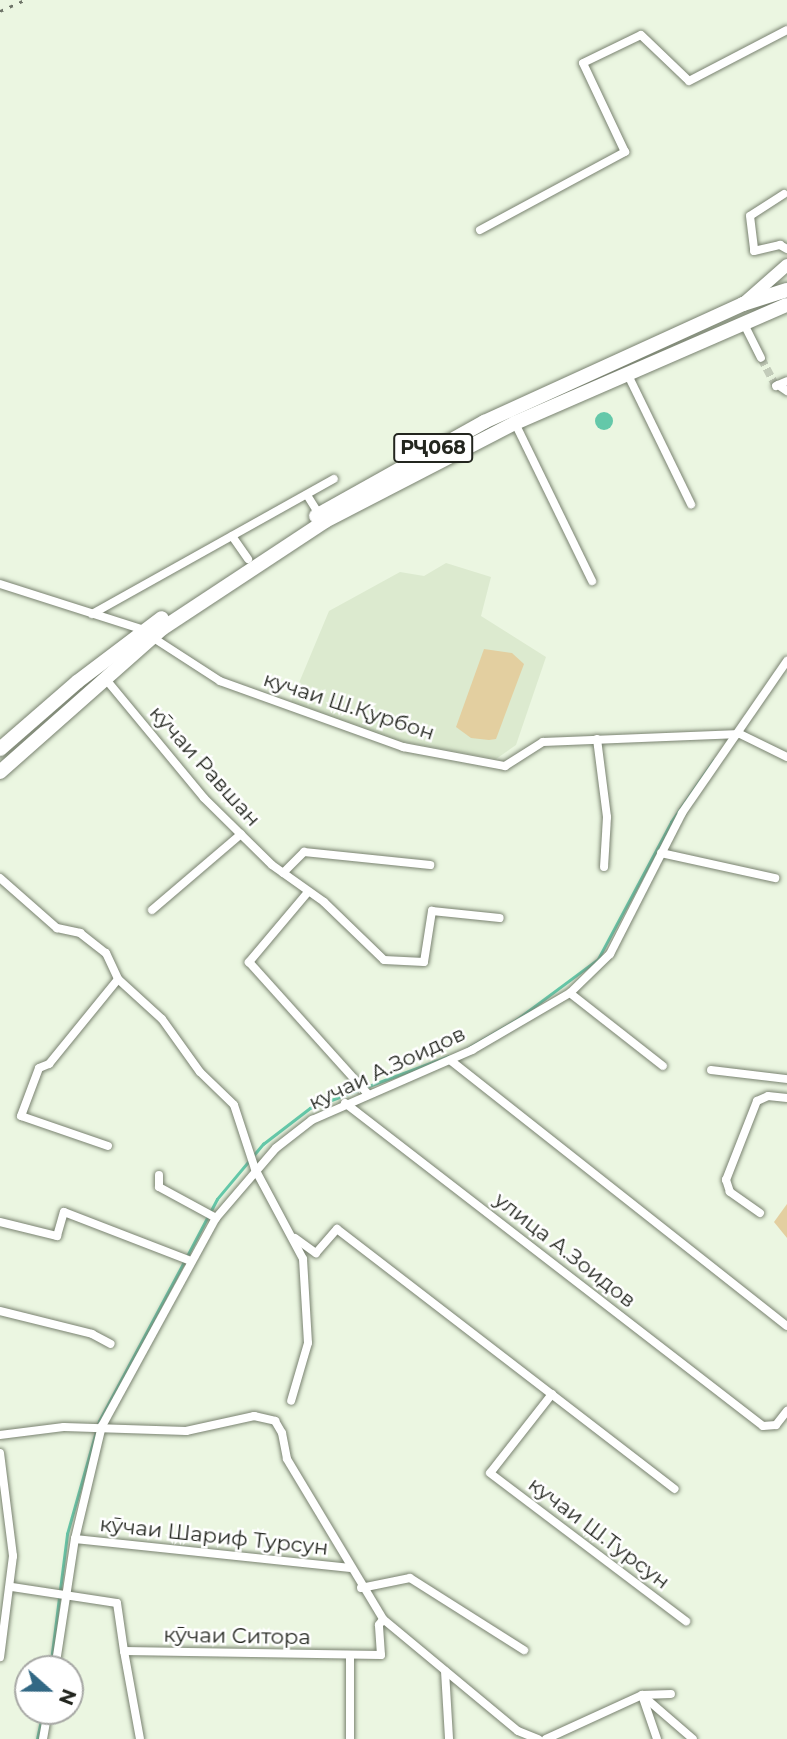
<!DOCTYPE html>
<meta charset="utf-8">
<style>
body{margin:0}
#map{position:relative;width:787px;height:1739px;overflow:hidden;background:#ebf6e1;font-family:Montserrat,sans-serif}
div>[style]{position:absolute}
.built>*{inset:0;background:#dceacf}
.green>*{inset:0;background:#e3cfa0}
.water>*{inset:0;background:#64c8a9}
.round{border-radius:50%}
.stream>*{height:2.5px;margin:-1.25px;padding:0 1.25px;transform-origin:1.25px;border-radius:1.25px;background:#64c8a9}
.street-tunnel>*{height:8px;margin-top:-4px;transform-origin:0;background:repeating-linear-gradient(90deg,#c3ccba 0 8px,transparent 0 12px)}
.roads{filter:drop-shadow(0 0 2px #798270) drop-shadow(0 0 2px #798270)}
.street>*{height:8px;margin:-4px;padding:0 4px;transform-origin:4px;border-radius:4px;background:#fff}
.primary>*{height:12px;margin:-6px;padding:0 6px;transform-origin:6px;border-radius:6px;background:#fff}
.highway>*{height:14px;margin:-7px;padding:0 7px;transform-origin:7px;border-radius:7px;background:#fff}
.rail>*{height:2.5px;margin-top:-1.25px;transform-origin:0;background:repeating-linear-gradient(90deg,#6f7569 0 3.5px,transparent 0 10.5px)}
span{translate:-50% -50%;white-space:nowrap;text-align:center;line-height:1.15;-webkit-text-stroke:5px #fff;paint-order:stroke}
.shield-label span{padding:2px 5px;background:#fff;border:2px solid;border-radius:5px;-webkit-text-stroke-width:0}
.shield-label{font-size:19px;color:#23261f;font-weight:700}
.street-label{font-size:21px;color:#23261f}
.north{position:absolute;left:14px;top:1655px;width:70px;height:70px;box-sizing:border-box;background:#fff;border:2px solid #a7a8a5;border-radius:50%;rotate:111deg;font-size:19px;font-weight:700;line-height:28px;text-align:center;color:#23261f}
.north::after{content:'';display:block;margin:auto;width:24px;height:32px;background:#326884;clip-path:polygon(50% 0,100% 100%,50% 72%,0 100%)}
</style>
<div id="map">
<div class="built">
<i style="clip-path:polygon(446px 563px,491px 577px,481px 616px,546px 657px,516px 745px,496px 759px,394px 740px,291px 702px,329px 611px,400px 572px,424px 576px)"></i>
</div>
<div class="green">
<i style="clip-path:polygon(484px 649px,512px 653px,524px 664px,496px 739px,489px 740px,471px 738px,456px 727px)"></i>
<i style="clip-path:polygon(787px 1204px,787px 1238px,774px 1222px)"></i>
</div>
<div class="water">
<i class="round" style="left:595px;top:412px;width:18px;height:18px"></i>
</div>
<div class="stream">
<i style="left:468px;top:1048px;width:56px;rotate:-30.3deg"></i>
<i style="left:516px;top:1020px;width:102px;rotate:-36.6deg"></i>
<i style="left:598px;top:959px;width:155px;rotate:-61.9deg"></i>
<i style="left:671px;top:822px;width:75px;rotate:-55.3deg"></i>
<i style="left:187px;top:1256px;width:64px;rotate:-62.2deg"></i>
<i style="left:217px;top:1199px;width:72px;rotate:-50.1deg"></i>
<i style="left:263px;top:1144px;width:59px;rotate:-37.5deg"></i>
<i style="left:310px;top:1108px;width:148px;rotate:-20.5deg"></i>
<i style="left:50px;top:1669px;width:136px;rotate:-82.8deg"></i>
<i style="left:67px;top:1534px;width:117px;rotate:-74.2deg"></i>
<i style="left:99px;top:1421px;width:180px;rotate:-61.9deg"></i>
<i style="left:37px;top:1739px;width:29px;rotate:-78deg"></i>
</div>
<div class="street-tunnel">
<i style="left:761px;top:358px;width:32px;rotate:62deg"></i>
</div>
<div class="roads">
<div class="street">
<i style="left:784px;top:194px;width:40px;rotate:147.1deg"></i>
<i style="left:750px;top:216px;width:35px;rotate:83deg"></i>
<i style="left:754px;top:251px;width:27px;rotate:-13deg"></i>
<i style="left:780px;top:245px;width:8px;rotate:30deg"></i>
<i style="left:480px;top:230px;width:165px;rotate:-28.3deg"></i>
<i style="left:625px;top:152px;width:98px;rotate:-115.3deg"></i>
<i style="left:583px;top:63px;width:64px;rotate:-25.8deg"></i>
<i style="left:641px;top:35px;width:66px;rotate:43.8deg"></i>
<i style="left:689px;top:81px;width:110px;rotate:-27.5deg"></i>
<i style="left:743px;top:322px;width:40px;rotate:63.4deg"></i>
<i style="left:628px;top:375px;width:144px;rotate:64deg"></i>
<i style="left:778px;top:385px;width:11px;rotate:34deg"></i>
<i style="left:776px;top:386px;width:12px;rotate:-24deg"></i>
<i style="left:515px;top:423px;width:176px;rotate:64deg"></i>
<i style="left:307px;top:495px;width:22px;rotate:58deg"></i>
<i style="left:232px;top:536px;width:28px;rotate:55deg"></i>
<i style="left:0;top:584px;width:151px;rotate:17.7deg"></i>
<i style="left:92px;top:614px;width:277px;rotate:-29.2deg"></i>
<i style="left:152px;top:637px;width:81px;rotate:32.9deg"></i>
<i style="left:220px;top:681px;width:195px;rotate:19.8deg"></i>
<i style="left:403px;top:747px;width:104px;rotate:10.6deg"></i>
<i style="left:505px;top:766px;width:45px;rotate:-32.3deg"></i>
<i style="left:543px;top:742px;width:197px;rotate:-2.3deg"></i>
<i style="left:740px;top:734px;width:52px;rotate:26.1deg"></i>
<i style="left:104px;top:677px;width:157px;rotate:50.4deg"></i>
<i style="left:204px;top:798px;width:95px;rotate:44.6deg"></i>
<i style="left:272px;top:865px;width:64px;rotate:35.4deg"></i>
<i style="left:324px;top:902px;width:83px;rotate:44deg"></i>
<i style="left:384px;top:960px;width:40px;rotate:2.9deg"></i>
<i style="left:424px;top:962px;width:52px;rotate:-81.1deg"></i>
<i style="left:432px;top:911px;width:68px;rotate:5.9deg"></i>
<i style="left:597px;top:739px;width:79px;rotate:82.7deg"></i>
<i style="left:607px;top:817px;width:50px;rotate:93.4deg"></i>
<i style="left:661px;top:853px;width:117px;rotate:12.4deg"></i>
<i style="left:283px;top:873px;width:30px;rotate:-45deg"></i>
<i style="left:304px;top:852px;width:127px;rotate:5.9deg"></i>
<i style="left:0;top:878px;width:76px;rotate:41.3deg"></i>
<i style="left:57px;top:928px;width:24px;rotate:12deg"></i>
<i style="left:80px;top:933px;width:33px;rotate:38deg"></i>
<i style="left:106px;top:953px;width:29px;rotate:65deg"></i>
<i style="left:118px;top:979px;width:59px;rotate:42.3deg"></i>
<i style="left:162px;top:1019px;width:65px;rotate:54.4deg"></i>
<i style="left:200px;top:1072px;width:47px;rotate:44.1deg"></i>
<i style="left:234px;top:1105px;width:67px;rotate:71.8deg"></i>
<i style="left:255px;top:1169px;width:102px;rotate:61.9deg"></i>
<i style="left:303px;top:1259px;width:84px;rotate:86.6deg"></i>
<i style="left:308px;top:1343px;width:60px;rotate:106.3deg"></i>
<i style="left:308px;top:892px;width:92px;rotate:130.1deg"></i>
<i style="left:249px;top:962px;width:178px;rotate:48deg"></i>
<i style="left:152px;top:910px;width:117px;rotate:-40.5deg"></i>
<i style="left:570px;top:993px;width:118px;rotate:38.1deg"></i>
<i style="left:450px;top:1060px;width:429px;rotate:38.3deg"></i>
<i style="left:711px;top:1070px;width:77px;rotate:6.8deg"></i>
<i style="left:345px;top:1103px;width:528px;rotate:37.69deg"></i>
<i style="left:763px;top:1426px;width:13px;rotate:-4deg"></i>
<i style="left:776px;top:1425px;width:18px;rotate:-52deg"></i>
<i style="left:108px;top:1146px;width:92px;rotate:-161deg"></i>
<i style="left:21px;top:1116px;width:51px;rotate:-69.4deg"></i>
<i style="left:39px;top:1068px;width:11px;rotate:-22deg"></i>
<i style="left:49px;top:1064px;width:109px;rotate:-50.9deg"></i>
<i style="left:159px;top:1175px;width:12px;rotate:90deg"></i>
<i style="left:159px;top:1187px;width:65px;rotate:28.5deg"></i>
<i style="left:760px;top:1213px;width:37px;rotate:-145deg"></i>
<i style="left:730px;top:1192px;width:13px;rotate:-108deg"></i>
<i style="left:726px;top:1180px;width:85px;rotate:-68.6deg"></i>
<i style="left:757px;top:1101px;width:12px;rotate:-24deg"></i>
<i style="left:768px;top:1096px;width:19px;rotate:6deg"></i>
<i style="left:0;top:1222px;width:59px;rotate:13.8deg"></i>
<i style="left:57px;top:1236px;width:25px;rotate:-74deg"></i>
<i style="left:64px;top:1212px;width:136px;rotate:21.1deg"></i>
<i style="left:295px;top:1238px;width:26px;rotate:36deg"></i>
<i style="left:316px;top:1253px;width:32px;rotate:-49deg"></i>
<i style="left:337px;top:1229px;width:426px;rotate:37.6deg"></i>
<i style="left:0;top:1311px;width:95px;rotate:14deg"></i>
<i style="left:92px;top:1334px;width:21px;rotate:28deg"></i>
<i style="left:552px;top:1394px;width:100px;rotate:128.1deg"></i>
<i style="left:490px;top:1473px;width:246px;rotate:37.1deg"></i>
<i style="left:0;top:1435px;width:64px;rotate:-7.1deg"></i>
<i style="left:64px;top:1427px;width:122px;rotate:1.9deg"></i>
<i style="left:186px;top:1431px;width:70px;rotate:-12.4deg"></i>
<i style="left:254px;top:1416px;width:22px;rotate:13deg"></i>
<i style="left:275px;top:1421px;width:14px;rotate:60deg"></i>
<i style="left:282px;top:1433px;width:26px;rotate:79deg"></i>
<i style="left:287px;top:1459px;width:187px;rotate:59deg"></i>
<i style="left:383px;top:1619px;width:175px;rotate:39.7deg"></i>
<i style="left:518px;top:1731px;width:22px;rotate:22deg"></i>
<i style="left:0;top:1453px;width:104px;rotate:82.8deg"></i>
<i style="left:13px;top:1556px;width:102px;rotate:97.3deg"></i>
<i style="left:75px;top:1539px;width:277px;rotate:6deg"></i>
<i style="left:12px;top:1587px;width:106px;rotate:8.7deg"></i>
<i style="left:117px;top:1603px;width:49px;rotate:81.7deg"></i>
<i style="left:124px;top:1651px;width:257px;rotate:0.9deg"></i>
<i style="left:381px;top:1655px;width:30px;rotate:-94deg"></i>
<i style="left:379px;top:1625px;width:7px;rotate:-56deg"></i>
<i style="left:361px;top:1588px;width:50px;rotate:-11.5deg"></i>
<i style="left:410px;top:1578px;width:135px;rotate:32.3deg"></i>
<i style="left:124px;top:1651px;width:89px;rotate:79.7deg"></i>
<i style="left:350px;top:1656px;width:83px;rotate:90deg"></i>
<i style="left:55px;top:1669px;width:132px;rotate:-81.3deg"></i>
<i style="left:75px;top:1539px;width:116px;rotate:-76.6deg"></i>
<i style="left:102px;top:1426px;width:237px;rotate:-61.3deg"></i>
<i style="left:216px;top:1218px;width:92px;rotate:-49.4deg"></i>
<i style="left:276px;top:1148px;width:46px;rotate:-37.9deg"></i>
<i style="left:312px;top:1120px;width:175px;rotate:-23.6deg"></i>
<i style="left:472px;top:1050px;width:113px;rotate:-30.2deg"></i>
<i style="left:570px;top:993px;width:56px;rotate:-44.3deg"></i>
<i style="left:610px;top:954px;width:158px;rotate:-62.9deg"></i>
<i style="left:682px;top:813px;width:185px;rotate:-55.4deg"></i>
<i style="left:445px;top:1671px;width:68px;rotate:86.6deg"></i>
<i style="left:642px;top:1695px;width:67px;rotate:40.8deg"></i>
<i style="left:643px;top:1698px;width:43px;rotate:71.1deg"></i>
<i style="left:43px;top:1739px;width:28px;rotate:-80deg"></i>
<i style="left:546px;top:1739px;width:106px;rotate:-24.6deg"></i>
<i style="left:642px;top:1695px;width:29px;rotate:-2deg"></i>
</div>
<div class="primary">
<i style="left:745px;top:302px;width:56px;rotate:-41.4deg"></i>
</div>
<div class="highway">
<i style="left:316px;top:516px;width:193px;rotate:-29.2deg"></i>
<i style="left:484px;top:422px;width:285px;rotate:-24.5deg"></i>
<i style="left:743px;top:304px;width:46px;rotate:-17.7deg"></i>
<i style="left:0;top:749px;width:102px;rotate:-41deg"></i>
<i style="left:77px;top:682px;width:106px;rotate:-37deg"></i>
<i style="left:0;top:772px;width:217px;rotate:-41.5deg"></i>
<i style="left:163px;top:628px;width:194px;rotate:-33.4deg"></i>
<i style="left:325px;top:521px;width:214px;rotate:-27.3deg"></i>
<i style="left:515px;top:423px;width:296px;rotate:-23.5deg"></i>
</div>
</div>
<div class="rail">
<i style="left:0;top:11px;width:27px;rotate:-24deg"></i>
</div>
<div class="shield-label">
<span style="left:433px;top:448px">РҶ068</span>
</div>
<div class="street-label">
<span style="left:349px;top:706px;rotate:18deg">кучаи Ш.Қурбон</span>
<span style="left:205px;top:766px;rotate:48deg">кӯчаи Равшан</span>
<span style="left:387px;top:1068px;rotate:-25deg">кучаи А.Зоидов</span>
<span style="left:565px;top:1250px;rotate:38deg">улица А.Зоидов</span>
<span style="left:599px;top:1533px;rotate:37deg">кучаи Ш.Турсун</span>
<span style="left:214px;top:1536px;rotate:6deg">кӯчаи Шариф Турсун</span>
<span style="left:237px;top:1636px;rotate:1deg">кӯчаи Ситора</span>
</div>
<div class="north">N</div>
</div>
